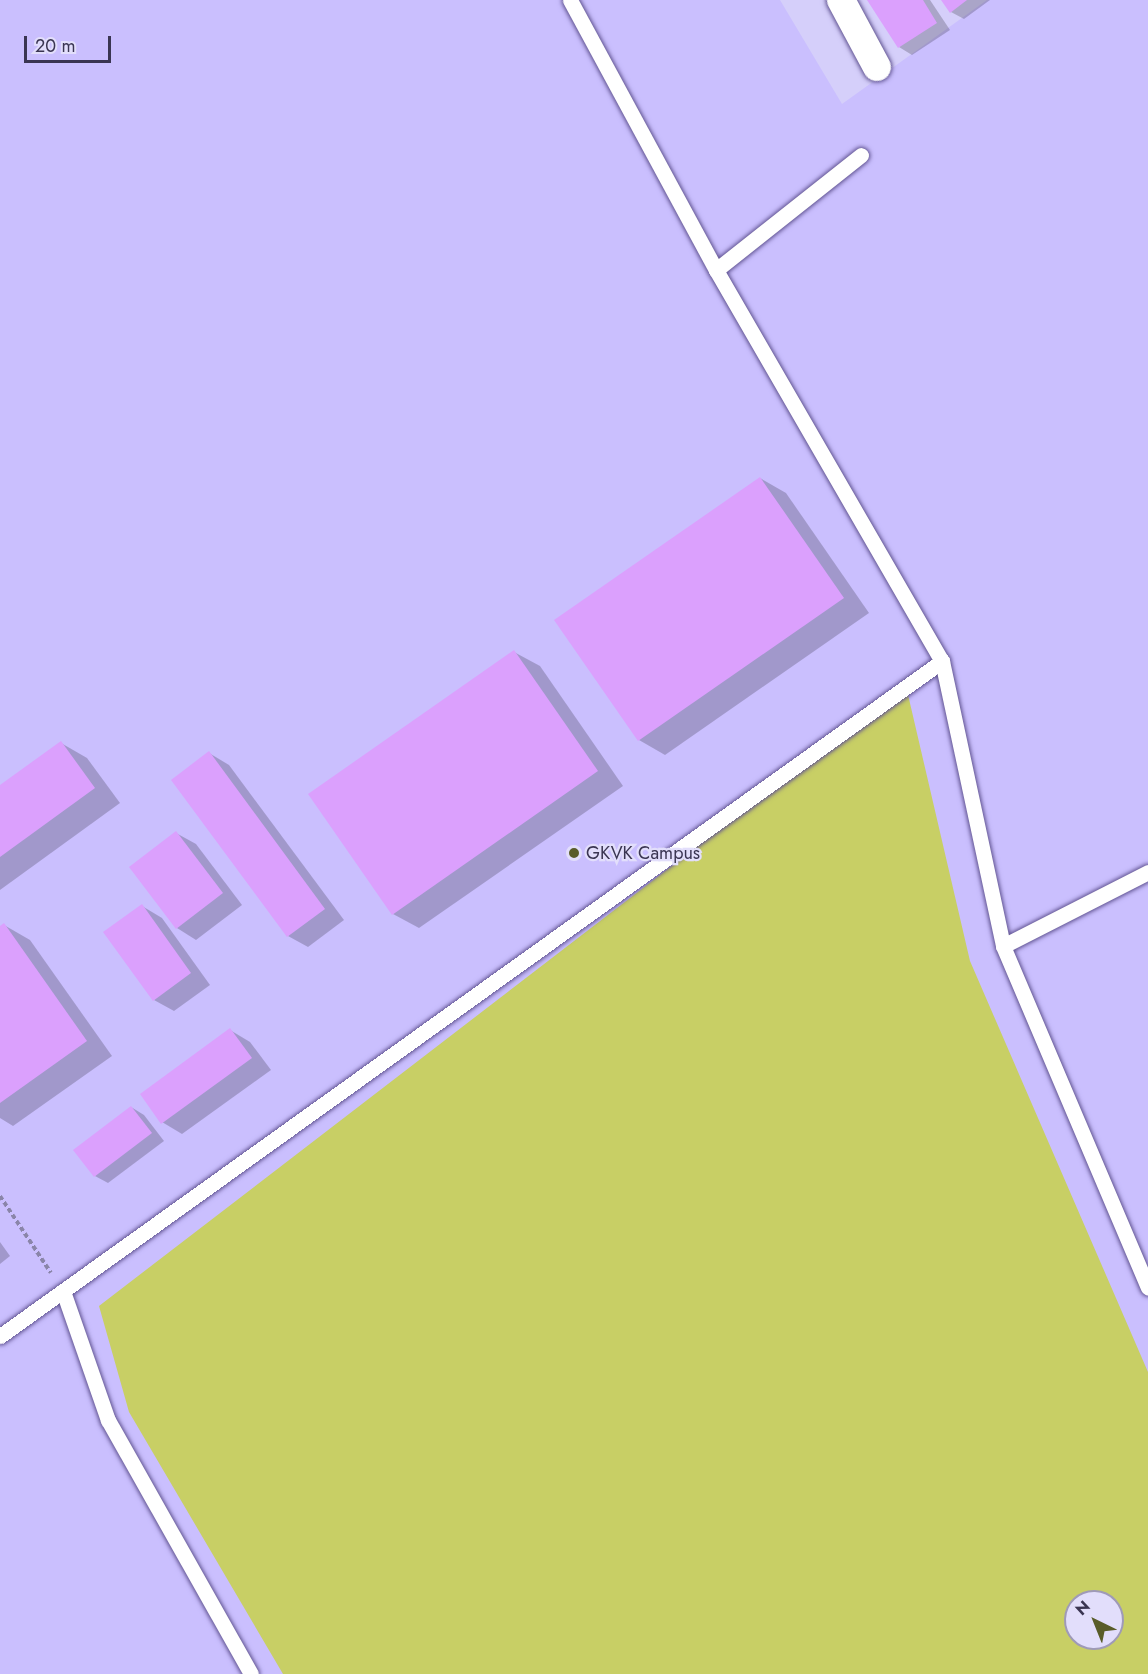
<!DOCTYPE html>
<style>
body{margin:0}
#map{position:relative;width:1148px;height:1674px;overflow:hidden;background:#d5cffa;font-family:Jost,sans-serif}
div>[style]{position:absolute}
.built>*{inset:0;background:#cabffe}
.green>*{inset:0;background:#c8cf65}
.shadow>*{inset:0;background:#0003}
.building>*{inset:0;background:#dba0fd}
.path>*{height:4px;margin-top:-2px;transform-origin:0;background:repeating-linear-gradient(90deg,#8a85a9 0 4.5px,transparent 0 7.5px)}
.roads{filter:drop-shadow(0 0 2px #625593) drop-shadow(0 0 2px #625593)}
.lane>*{height:15px;margin:-7.5px;padding:0 7.5px;transform-origin:7.5px;border-radius:7.5px;background:#fff}
.street>*{height:28px;margin:-14px;padding:0 14px;transform-origin:14px;border-radius:14px;background:#fff}
.dots>*{width:16px;height:16px;translate:-50% -50%;box-sizing:border-box;border:3px solid #e2defb;border-radius:50%}
span{translate:-50% -50%;white-space:nowrap;text-align:center;line-height:1.15;-webkit-text-stroke:4.5px #e2defb;paint-order:stroke}
.poi-label{font-size:18px;color:#3a3552}
.left{translate:0 -50%;text-align:left}
.north{position:absolute;left:1064px;top:1590px;width:60px;height:60px;box-sizing:border-box;background:#e2defb;border:2px solid #9f9ab7;border-radius:50%;rotate:317deg;font-size:16px;font-weight:700;line-height:24px;text-align:center;color:#3a3552}
.north::after{content:'';display:block;margin:auto;width:21px;height:27px;background:#595c29;clip-path:polygon(50% 0,100% 100%,50% 72%,0 100%)}
.scale{position:absolute;left:24px;top:36px;width:87px;height:27px;box-sizing:border-box;border:3px solid #3a3552;border-top:0;padding-left:8px;font-size:18px;line-height:21px;white-space:nowrap;color:#3a3552;-webkit-text-stroke:4px #e2defb;paint-order:stroke}
</style>
<div id="map">
<div class="built">
<i style="clip-path:polygon(evenodd,0 0,780px 0,842px 104px,987px 0,1148px 0,1148px 1674px,0 1674px,0 0,1076px 1602px,1112px 1602px,1112px 1638px,1076px 1638px,1076px 1602px)"></i>
</div>
<div class="green">
<i style="clip-path:polygon(evenodd,906px 686px,970px 961px,1148px 1372px,1148px 1674px,283px 1674px,129px 1412px,99px 1306px,906px 686px,1076px 1602px,1112px 1602px,1112px 1638px,1076px 1638px,1076px 1602px)"></i>
</div>
<div class="shadow">
<i style="clip-path:polygon(869px 0,930px 0,950px 30px,912px 55px,899px 47px)"></i>
<i style="clip-path:polygon(943px 0,990px 0,964px 19px,951px 12px)"></i>
<i style="clip-path:polygon(760px 478px,786px 493px,869px 613px,665px 755px,639px 740px,556px 621px)"></i>
<i style="clip-path:polygon(514px 652px,540px 666px,623px 786px,419px 928px,393px 914px)"></i>
<i style="clip-path:polygon(61px 743px,87px 758px,120px 803px,0 890px,0 787px)"></i>
<i style="clip-path:polygon(209px 753px,229px 765px,344px 920px,308px 947px,288px 936px)"></i>
<i style="clip-path:polygon(176px 833px,196px 844px,242px 905px,196px 940px,177px 928px)"></i>
<i style="clip-path:polygon(142px 906px,162px 918px,210px 985px,174px 1011px,154px 1000px)"></i>
<i style="clip-path:polygon(4px 925px,30px 940px,112px 1056px,13px 1126px,0 1118px,0 928px)"></i>
<i style="clip-path:polygon(230px 1030px,250px 1042px,271px 1070px,182px 1134px,162px 1122px)"></i>
<i style="clip-path:polygon(131px 1107px,144px 1115px,164px 1141px,108px 1183px,95px 1176px)"></i>
<i style="clip-path:polygon(0 1242px,10px 1256px,0 1264px)"></i>
</div>
<div class="building">
<i style="clip-path:polygon(867px 0,923px 0,937px 23px,898px 48px)"></i>
<i style="clip-path:polygon(941px 0,967px 0,950px 13px)"></i>
<i style="clip-path:polygon(760px 477px,844px 598px,638px 741px,554px 620px)"></i>
<i style="clip-path:polygon(514px 650px,598px 771px,392px 915px,308px 794px)"></i>
<i style="clip-path:polygon(61px 741px,95px 788px,0 857px,0 785px)"></i>
<i style="clip-path:polygon(209px 751px,325px 909px,287px 937px,171px 780px)"></i>
<i style="clip-path:polygon(176px 831px,223px 893px,176px 929px,129px 867px)"></i>
<i style="clip-path:polygon(142px 904px,191px 973px,153px 1001px,103px 932px)"></i>
<i style="clip-path:polygon(4px 923px,87px 1041px,0 1103px,0 926px)"></i>
<i style="clip-path:polygon(230px 1028px,252px 1058px,161px 1124px,140px 1094px)"></i>
<i style="clip-path:polygon(131px 1106px,152px 1133px,94px 1177px,73px 1150px)"></i>
</div>
<div class="path">
<i style="left:0;top:1196px;width:92px;rotate:56.5deg"></i>
</div>
<div class="roads">
<div class="lane">
<i style="left:570px;top:0;width:307px;rotate:61.6deg"></i>
<i style="left:716px;top:270px;width:452px;rotate:60deg"></i>
<i style="left:942px;top:661px;width:291px;rotate:77.9deg"></i>
<i style="left:1003px;top:946px;width:371px;rotate:67deg"></i>
<i style="left:716px;top:270px;width:185px;rotate:-38.4deg"></i>
<i style="left:1003px;top:946px;width:163px;rotate:-27deg"></i>
<i style="left:63px;top:1291px;width:137px;rotate:70.8deg"></i>
<i style="left:108px;top:1420px;width:291px;rotate:60.6deg"></i>
<i style="left:0;top:1336px;width:1159px;rotate:-35.62deg"></i>
</div>
<div class="street">
<i style="left:841px;top:0;width:76px;rotate:61.8deg"></i>
</div>
</div>
<div class="dots">
<i style="left:574px;top:853px;background:#595c29"></i>
</div>
<div class="poi-label">
<span class="left" style="left:586px;top:853px">GKVK Campus</span>
</div>
<div class="north">N</div>
<div class="scale">20 m</div>
</div>
